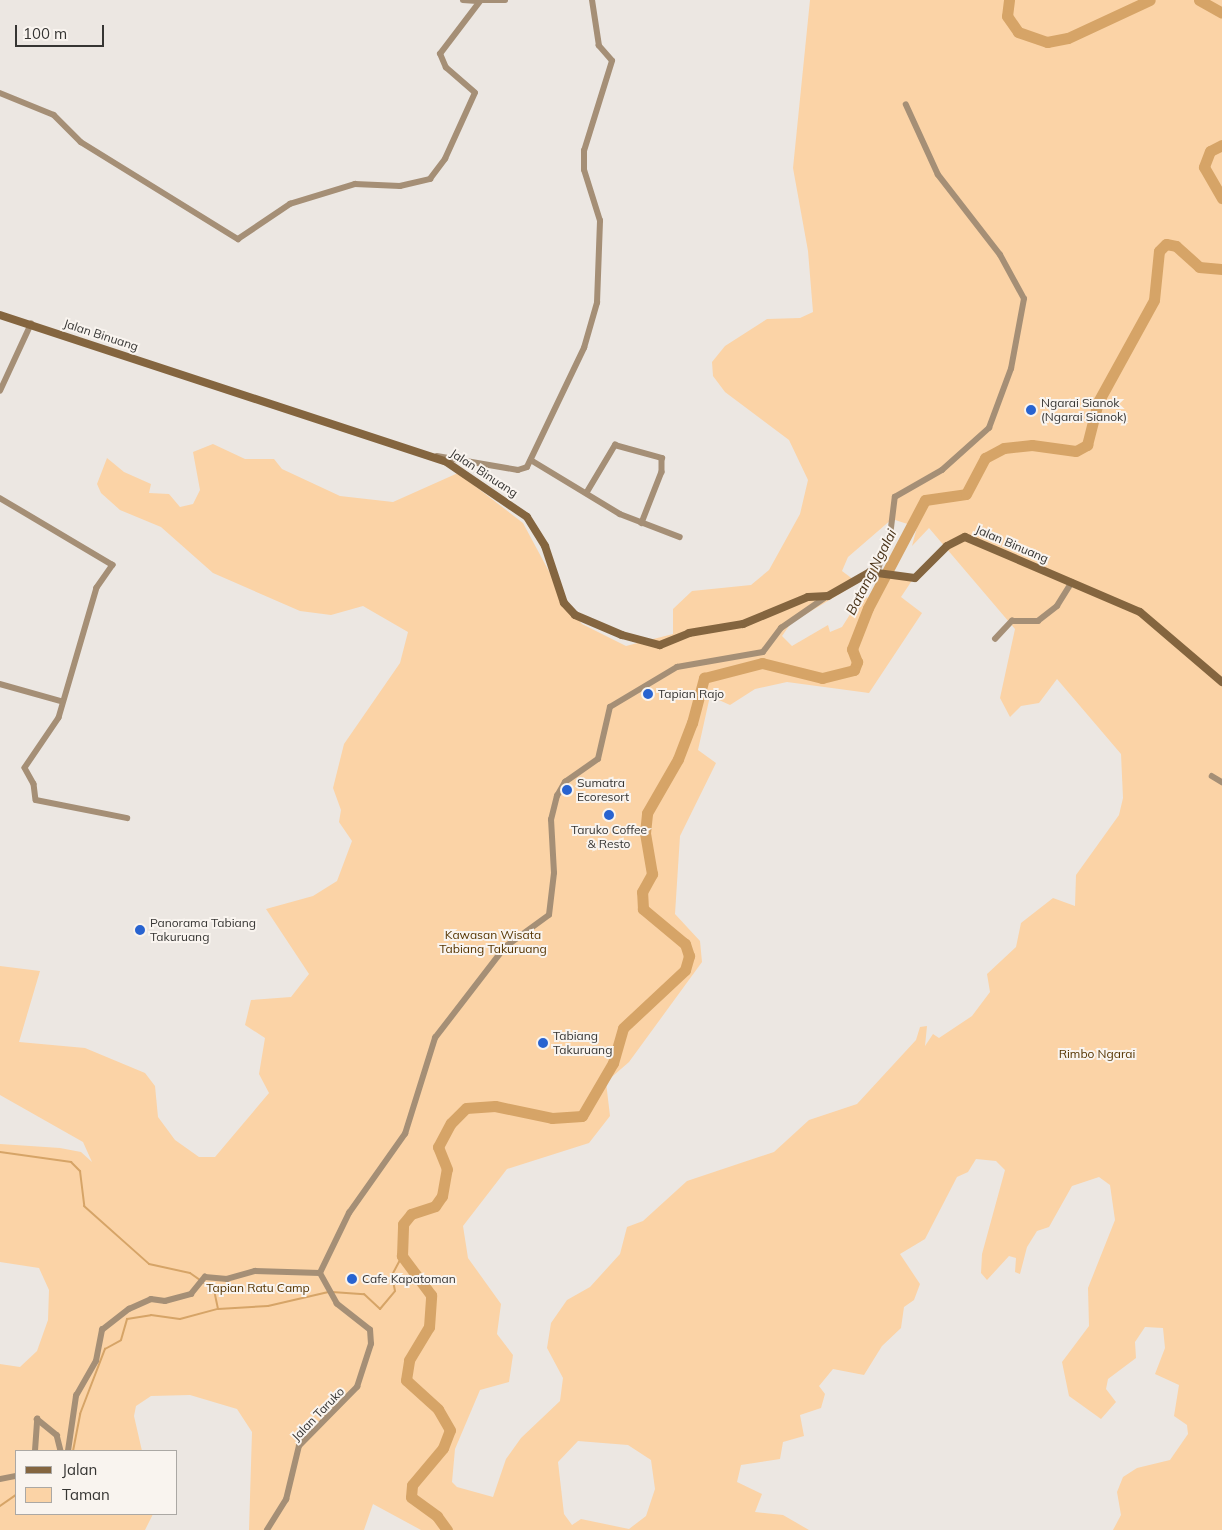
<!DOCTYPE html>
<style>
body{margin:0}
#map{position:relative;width:1222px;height:1530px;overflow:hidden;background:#ece7e2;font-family:Mulish,sans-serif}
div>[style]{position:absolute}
.green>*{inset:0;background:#fbd3a6}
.stream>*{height:2px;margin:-1px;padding:0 1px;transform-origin:1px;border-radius:1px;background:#d6a467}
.river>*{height:11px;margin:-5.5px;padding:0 5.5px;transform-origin:5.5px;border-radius:5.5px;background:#d6a467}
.minor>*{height:5.5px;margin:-2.75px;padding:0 2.75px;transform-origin:2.75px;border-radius:2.75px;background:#a58f76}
.secondary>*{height:8px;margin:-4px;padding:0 4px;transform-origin:4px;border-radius:4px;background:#84653f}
.dots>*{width:14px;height:14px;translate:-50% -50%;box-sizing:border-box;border:2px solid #f9f4ef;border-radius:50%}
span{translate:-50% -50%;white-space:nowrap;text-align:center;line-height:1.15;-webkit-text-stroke:4px #f9f4ef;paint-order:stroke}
.street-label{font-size:12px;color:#363533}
.poi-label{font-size:12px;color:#363533}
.left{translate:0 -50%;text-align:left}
.park-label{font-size:12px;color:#553400}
.water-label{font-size:14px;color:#493319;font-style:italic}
.legend{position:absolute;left:15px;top:1450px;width:162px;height:65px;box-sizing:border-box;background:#f9f4ef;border:1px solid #aba8a4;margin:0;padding:6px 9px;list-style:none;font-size:15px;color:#363533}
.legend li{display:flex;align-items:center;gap:10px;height:25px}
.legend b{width:25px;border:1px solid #aba8a4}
.scale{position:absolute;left:15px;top:25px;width:89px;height:22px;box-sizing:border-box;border:2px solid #363533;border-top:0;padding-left:6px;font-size:15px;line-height:18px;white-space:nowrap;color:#363533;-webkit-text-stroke:4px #f9f4ef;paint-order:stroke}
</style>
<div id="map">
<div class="green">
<i style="clip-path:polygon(evenodd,810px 0,1222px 0,1222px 1530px,1113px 1530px,1121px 1515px,1117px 1492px,1123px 1477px,1137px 1468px,1170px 1460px,1188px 1434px,1187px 1425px,1174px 1416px,1179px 1385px,1155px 1374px,1165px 1348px,1163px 1328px,1145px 1327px,1135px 1342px,1136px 1358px,1108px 1379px,1106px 1389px,1116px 1402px,1101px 1419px,1069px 1396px,1062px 1362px,1089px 1326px,1088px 1288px,1115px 1220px,1110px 1185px,1099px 1177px,1072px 1186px,1049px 1227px,1037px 1231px,1027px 1247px,1020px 1274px,1015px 1272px,1016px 1258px,1009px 1256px,987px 1280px,981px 1273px,982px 1254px,1005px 1170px,996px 1161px,976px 1159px,968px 1172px,957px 1177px,925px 1239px,900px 1254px,920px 1284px,914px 1300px,904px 1307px,901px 1328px,882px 1346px,864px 1375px,833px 1369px,819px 1386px,825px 1394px,821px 1408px,800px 1415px,804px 1436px,783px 1442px,780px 1459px,741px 1465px,737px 1482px,762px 1494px,755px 1512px,783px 1515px,809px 1530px,421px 1530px,373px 1504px,364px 1530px,249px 1530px,252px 1432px,237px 1409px,190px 1395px,151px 1396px,136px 1406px,134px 1416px,142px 1451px,16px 1451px,16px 1514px,153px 1514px,145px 1530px,0 1530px,0 1364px,20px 1367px,37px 1351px,48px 1320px,49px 1290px,39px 1268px,0 1262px,0 1144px,60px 1148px,81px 1152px,92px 1162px,83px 1142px,0 1095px,0 966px,40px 971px,19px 1042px,85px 1048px,145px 1073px,155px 1086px,158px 1117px,175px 1140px,199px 1157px,215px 1157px,269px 1093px,259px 1074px,265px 1038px,245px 1025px,251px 1000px,291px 997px,309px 974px,266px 909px,313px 896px,337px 881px,352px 841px,339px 822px,341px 810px,333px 788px,344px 744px,400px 663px,408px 632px,363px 606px,331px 615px,300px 611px,213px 573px,161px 527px,120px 510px,101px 493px,97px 484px,107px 458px,124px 472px,151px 484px,149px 493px,169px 494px,180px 507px,193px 504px,200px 490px,193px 452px,213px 444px,245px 459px,274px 459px,282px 469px,340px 496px,393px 502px,458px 473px,523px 523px,567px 605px,582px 624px,626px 646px,673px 634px,673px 609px,692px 591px,751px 585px,769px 570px,800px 514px,808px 480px,789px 440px,725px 392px,713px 376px,712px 362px,725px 346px,767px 319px,800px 318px,813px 312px,808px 251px,793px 168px,810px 0,892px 519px,917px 527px,912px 546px,929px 528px,1015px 629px,1000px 698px,1010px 717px,1021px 706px,1039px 703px,1057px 679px,1121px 754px,1123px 798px,1119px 815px,1076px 875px,1075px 906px,1053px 898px,1021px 923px,1016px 947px,987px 974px,990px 992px,972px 1016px,939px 1038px,933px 1034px,925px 1046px,927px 1026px,920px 1027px,916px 1040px,857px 1104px,809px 1120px,774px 1152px,687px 1181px,643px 1221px,627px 1227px,620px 1254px,590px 1287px,567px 1300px,551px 1323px,547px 1348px,563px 1378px,560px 1401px,521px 1438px,506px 1459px,493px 1497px,457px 1487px,452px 1482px,455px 1449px,480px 1390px,509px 1382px,513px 1355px,497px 1334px,501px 1304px,468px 1258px,463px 1226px,507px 1169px,589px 1143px,610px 1116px,606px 1082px,629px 1062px,702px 962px,700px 941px,675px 914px,680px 836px,716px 763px,698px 750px,710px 696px,730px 705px,755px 689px,787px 682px,869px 693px,922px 613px,901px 597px,913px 579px,890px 574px,872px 598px,861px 597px,842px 627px,830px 632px,828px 625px,792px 646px,782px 636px,791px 623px,858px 583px,842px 571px,848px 557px,892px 519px,810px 0,578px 1441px,628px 1445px,651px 1460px,655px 1489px,646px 1516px,629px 1529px,581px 1519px,572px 1525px,564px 1514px,558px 1462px,578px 1441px)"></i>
</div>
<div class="stream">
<i style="left:0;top:1152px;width:72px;rotate:8deg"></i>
<i style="left:71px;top:1162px;width:13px;rotate:45deg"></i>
<i style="left:80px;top:1171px;width:35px;rotate:83deg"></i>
<i style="left:84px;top:1206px;width:87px;rotate:41.7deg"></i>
<i style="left:149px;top:1264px;width:42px;rotate:12.4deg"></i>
<i style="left:190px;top:1273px;width:29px;rotate:35deg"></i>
<i style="left:214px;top:1290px;width:19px;rotate:78deg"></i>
<i style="left:218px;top:1309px;width:50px;rotate:-3.4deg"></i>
<i style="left:268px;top:1306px;width:62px;rotate:-13.1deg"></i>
<i style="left:332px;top:1292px;width:32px;rotate:4deg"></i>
<i style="left:364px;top:1294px;width:22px;rotate:43deg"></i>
<i style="left:380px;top:1309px;width:23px;rotate:-50deg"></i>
<i style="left:395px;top:1291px;width:16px;rotate:-101deg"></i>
<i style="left:392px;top:1275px;width:21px;rotate:-62deg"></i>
<i style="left:73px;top:1451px;width:38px;rotate:-79deg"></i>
<i style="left:80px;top:1414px;width:70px;rotate:-69deg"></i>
<i style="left:105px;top:1349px;width:18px;rotate:-29deg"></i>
<i style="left:121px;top:1340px;width:22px;rotate:-74deg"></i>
<i style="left:127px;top:1319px;width:24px;rotate:-9deg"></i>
<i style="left:151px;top:1315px;width:29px;rotate:8deg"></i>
<i style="left:180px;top:1319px;width:39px;rotate:-15deg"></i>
<i style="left:0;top:1506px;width:19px;rotate:-35deg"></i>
</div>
<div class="river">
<i style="left:1009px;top:0;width:16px;rotate:97deg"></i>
<i style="left:1007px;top:16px;width:19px;rotate:55deg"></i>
<i style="left:1018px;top:32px;width:31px;rotate:19deg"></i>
<i style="left:1047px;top:42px;width:21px;rotate:-11deg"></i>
<i style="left:1068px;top:38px;width:90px;rotate:-24.9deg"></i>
<i style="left:1199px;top:0;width:26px;rotate:29deg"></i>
<i style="left:1222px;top:145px;width:13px;rotate:153deg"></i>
<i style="left:1210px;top:151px;width:17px;rotate:111deg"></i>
<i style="left:1204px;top:167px;width:36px;rotate:60deg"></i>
<i style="left:447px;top:1530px;width:17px;rotate:-126deg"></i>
<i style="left:437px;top:1516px;width:32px;rotate:-144deg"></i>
<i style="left:411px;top:1497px;width:12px;rotate:-85deg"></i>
<i style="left:412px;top:1485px;width:48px;rotate:-50deg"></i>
<i style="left:443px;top:1448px;width:19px;rotate:-69deg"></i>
<i style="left:450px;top:1430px;width:24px;rotate:-120deg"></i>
<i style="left:438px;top:1409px;width:43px;rotate:-137.8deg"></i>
<i style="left:406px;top:1380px;width:20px;rotate:-81deg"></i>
<i style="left:409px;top:1360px;width:39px;rotate:-59deg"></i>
<i style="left:429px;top:1327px;width:32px;rotate:-86deg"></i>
<i style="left:431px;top:1295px;width:49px;rotate:-126.6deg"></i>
<i style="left:402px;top:1256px;width:32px;rotate:-88deg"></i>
<i style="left:403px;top:1224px;width:13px;rotate:-51deg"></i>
<i style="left:411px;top:1214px;width:25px;rotate:-18deg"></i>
<i style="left:435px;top:1206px;width:12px;rotate:-55deg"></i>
<i style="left:442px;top:1196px;width:27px;rotate:-80deg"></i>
<i style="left:447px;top:1169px;width:24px;rotate:-112deg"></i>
<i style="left:438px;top:1147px;width:27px;rotate:-62deg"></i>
<i style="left:451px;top:1123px;width:21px;rotate:-45deg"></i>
<i style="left:466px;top:1108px;width:29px;rotate:-4deg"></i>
<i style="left:495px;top:1106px;width:58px;rotate:11.9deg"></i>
<i style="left:552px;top:1118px;width:30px;rotate:-4deg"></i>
<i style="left:582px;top:1116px;width:61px;rotate:-59.7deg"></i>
<i style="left:613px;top:1063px;width:36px;rotate:-74deg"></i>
<i style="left:623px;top:1028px;width:85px;rotate:-43.1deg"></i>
<i style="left:685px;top:970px;width:15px;rotate:-74deg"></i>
<i style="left:689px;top:956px;width:13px;rotate:-108deg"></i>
<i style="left:685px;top:944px;width:55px;rotate:-140.2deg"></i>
<i style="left:643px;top:909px;width:17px;rotate:-93deg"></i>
<i style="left:642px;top:892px;width:21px;rotate:-61deg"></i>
<i style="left:652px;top:874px;width:42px;rotate:-99.7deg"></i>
<i style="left:645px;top:833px;width:20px;rotate:-84deg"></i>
<i style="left:647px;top:813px;width:62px;rotate:-60.1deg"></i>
<i style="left:678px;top:759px;width:39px;rotate:-69deg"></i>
<i style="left:692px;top:723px;width:47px;rotate:-75.1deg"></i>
<i style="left:704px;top:678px;width:60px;rotate:-14.5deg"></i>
<i style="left:762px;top:663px;width:62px;rotate:14deg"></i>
<i style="left:822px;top:678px;width:33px;rotate:-14deg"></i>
<i style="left:854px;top:670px;width:9px;rotate:-69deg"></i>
<i style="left:857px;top:662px;width:14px;rotate:-111deg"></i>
<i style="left:852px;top:649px;width:44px;rotate:-68.7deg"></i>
<i style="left:868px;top:608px;width:122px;rotate:-62.2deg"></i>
<i style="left:925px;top:500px;width:41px;rotate:-8.3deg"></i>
<i style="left:966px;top:494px;width:41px;rotate:-62.2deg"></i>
<i style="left:985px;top:458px;width:21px;rotate:-28deg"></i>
<i style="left:1004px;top:448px;width:28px;rotate:-6deg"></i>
<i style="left:1032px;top:445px;width:44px;rotate:7.8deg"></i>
<i style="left:1076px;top:451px;width:13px;rotate:-29deg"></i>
<i style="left:1087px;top:445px;width:44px;rotate:-75.7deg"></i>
<i style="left:1098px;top:402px;width:116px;rotate:-61.2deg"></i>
<i style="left:1154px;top:300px;width:49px;rotate:-84.2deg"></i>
<i style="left:1159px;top:251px;width:10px;rotate:-45deg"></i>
<i style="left:1166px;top:244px;width:10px;rotate:11deg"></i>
<i style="left:1176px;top:246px;width:31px;rotate:42deg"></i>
<i style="left:1199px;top:267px;width:23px;rotate:5deg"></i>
</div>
<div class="minor">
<i style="left:463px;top:0;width:14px;rotate:4deg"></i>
<i style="left:482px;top:0;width:23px"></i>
<i style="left:0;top:93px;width:58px;rotate:22.2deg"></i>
<i style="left:54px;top:115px;width:38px;rotate:45deg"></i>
<i style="left:81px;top:142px;width:185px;rotate:31.7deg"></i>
<i style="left:238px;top:239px;width:63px;rotate:-33.9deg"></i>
<i style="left:290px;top:204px;width:68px;rotate:-17.1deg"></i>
<i style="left:355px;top:184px;width:45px;rotate:2.5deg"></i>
<i style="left:400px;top:186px;width:31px;rotate:-13deg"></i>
<i style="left:430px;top:179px;width:25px;rotate:-53deg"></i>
<i style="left:445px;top:159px;width:72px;rotate:-65.6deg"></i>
<i style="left:475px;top:93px;width:38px;rotate:-139deg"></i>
<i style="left:446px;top:68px;width:15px;rotate:-113deg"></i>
<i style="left:440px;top:54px;width:68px;rotate:-52.8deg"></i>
<i style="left:0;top:391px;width:74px;rotate:-65.2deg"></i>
<i style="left:437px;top:456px;width:82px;rotate:9.8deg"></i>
<i style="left:518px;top:470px;width:9px;rotate:-18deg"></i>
<i style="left:527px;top:467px;width:132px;rotate:-64.4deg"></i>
<i style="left:584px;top:348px;width:47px;rotate:-73.9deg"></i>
<i style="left:597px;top:303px;width:82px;rotate:-87.9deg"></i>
<i style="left:600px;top:221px;width:53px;rotate:-107.4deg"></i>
<i style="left:584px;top:170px;width:19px;rotate:-90deg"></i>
<i style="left:584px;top:151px;width:94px;rotate:-72.7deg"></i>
<i style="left:612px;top:61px;width:20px;rotate:-131deg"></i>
<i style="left:599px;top:46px;width:47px;rotate:-98.7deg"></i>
<i style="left:531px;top:460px;width:104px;rotate:31.2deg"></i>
<i style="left:620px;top:514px;width:64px;rotate:21deg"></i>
<i style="left:587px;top:492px;width:55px;rotate:-59.2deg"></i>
<i style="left:615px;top:445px;width:49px;rotate:15.5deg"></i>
<i style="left:662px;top:458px;width:14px;rotate:90deg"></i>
<i style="left:662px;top:472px;width:55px;rotate:111.4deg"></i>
<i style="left:0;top:498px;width:131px;rotate:30.7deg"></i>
<i style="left:113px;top:565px;width:28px;rotate:125deg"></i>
<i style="left:97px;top:588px;width:135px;rotate:106.3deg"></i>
<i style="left:59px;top:718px;width:60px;rotate:124.2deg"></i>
<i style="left:25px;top:768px;width:18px;rotate:61deg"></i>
<i style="left:34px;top:784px;width:16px;rotate:83deg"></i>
<i style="left:36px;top:800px;width:93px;rotate:11.2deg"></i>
<i style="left:877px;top:572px;width:38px;rotate:-70deg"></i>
<i style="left:890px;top:536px;width:39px;rotate:-83deg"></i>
<i style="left:895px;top:497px;width:54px;rotate:-29.9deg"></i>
<i style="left:942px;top:470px;width:63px;rotate:-41.8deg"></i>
<i style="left:989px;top:428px;width:63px;rotate:-69.6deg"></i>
<i style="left:1011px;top:369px;width:71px;rotate:-79.5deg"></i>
<i style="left:1024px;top:299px;width:50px;rotate:-118.6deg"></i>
<i style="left:1000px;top:255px;width:101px;rotate:-127.8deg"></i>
<i style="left:938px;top:175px;width:77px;rotate:-114.6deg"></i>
<i style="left:995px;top:639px;width:25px;rotate:-47deg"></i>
<i style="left:1012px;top:621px;width:26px"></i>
<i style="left:1038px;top:621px;width:24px;rotate:-38deg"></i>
<i style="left:1057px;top:606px;width:28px;rotate:-58deg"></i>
<i style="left:0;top:684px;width:63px;rotate:15.6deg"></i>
<i style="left:1212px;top:776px;width:12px;rotate:31deg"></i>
<i style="left:35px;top:1451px;width:32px;rotate:-86deg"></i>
<i style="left:37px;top:1419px;width:26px;rotate:39deg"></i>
<i style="left:57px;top:1435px;width:16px;rotate:76deg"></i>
<i style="left:68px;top:1451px;width:56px;rotate:-81.7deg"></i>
<i style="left:76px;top:1396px;width:40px;rotate:-60.3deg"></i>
<i style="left:96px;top:1361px;width:32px;rotate:-79deg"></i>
<i style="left:102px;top:1330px;width:34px;rotate:-38deg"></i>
<i style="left:129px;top:1309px;width:24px;rotate:-24deg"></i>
<i style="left:151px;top:1299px;width:14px;rotate:8deg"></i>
<i style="left:165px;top:1301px;width:27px;rotate:-15deg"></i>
<i style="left:191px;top:1294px;width:22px;rotate:-51deg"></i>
<i style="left:205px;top:1277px;width:22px;rotate:5deg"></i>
<i style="left:227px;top:1279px;width:29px;rotate:-16deg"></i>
<i style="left:255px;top:1271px;width:65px;rotate:1.8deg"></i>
<i style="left:0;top:1479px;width:16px;rotate:-11deg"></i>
<i style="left:267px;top:1530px;width:36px;rotate:-58deg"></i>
<i style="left:286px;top:1500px;width:56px;rotate:-76.5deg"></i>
<i style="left:299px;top:1446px;width:83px;rotate:-45.5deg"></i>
<i style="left:357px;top:1387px;width:45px;rotate:-72deg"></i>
<i style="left:371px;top:1344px;width:14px;rotate:-94deg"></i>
<i style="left:370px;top:1330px;width:42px;rotate:-141.8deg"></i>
<i style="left:337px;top:1304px;width:35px;rotate:-119deg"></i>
<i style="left:320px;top:1273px;width:67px;rotate:-64.2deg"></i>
<i style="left:349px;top:1213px;width:97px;rotate:-54.7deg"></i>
<i style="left:405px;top:1134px;width:101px;rotate:-72.6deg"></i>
<i style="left:435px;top:1038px;width:115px;rotate:-52.4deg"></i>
<i style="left:505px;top:947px;width:54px;rotate:-36deg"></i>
<i style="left:549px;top:915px;width:42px;rotate:-83.2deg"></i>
<i style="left:554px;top:873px;width:53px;rotate:-93.2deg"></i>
<i style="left:551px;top:820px;width:25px;rotate:-76deg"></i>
<i style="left:557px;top:796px;width:16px;rotate:-60deg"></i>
<i style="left:565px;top:782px;width:40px;rotate:-34.9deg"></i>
<i style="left:598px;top:759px;width:53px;rotate:-77deg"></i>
<i style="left:610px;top:707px;width:78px;rotate:-30.8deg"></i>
<i style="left:677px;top:667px;width:87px;rotate:-9.9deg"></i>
<i style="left:763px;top:652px;width:30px;rotate:-53deg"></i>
<i style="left:781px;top:628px;width:55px;rotate:-34.6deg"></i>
</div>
<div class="secondary">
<i style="left:0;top:315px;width:468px;rotate:18.2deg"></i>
<i style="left:445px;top:461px;width:99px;rotate:34.3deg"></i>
<i style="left:527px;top:517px;width:34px;rotate:58deg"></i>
<i style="left:545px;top:546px;width:60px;rotate:71.6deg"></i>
<i style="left:564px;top:603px;width:16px;rotate:47deg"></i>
<i style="left:575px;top:615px;width:51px;rotate:23.1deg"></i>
<i style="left:622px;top:635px;width:39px;rotate:15deg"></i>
<i style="left:660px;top:645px;width:31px;rotate:-22deg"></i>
<i style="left:689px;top:633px;width:55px;rotate:-9.5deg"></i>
<i style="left:743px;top:624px;width:70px;rotate:-22.6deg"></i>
<i style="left:808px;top:597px;width:20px;rotate:-3deg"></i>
<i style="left:828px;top:596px;width:48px;rotate:-29.7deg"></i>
<i style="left:870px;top:572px;width:45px;rotate:7.6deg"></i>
<i style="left:915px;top:578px;width:45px;rotate:-45deg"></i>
<i style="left:947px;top:546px;width:20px;rotate:-27deg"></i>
<i style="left:965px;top:537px;width:190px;rotate:23.2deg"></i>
<i style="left:1140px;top:612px;width:108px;rotate:40.5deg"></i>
</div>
<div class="dots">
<i style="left:1031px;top:410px;background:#2863d0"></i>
<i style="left:648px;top:694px;background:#2863d0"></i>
<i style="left:567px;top:790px;background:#2863d0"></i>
<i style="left:609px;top:815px;background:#2863d0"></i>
<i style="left:140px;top:930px;background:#2863d0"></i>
<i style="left:543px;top:1043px;background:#2863d0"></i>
<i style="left:352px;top:1279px;background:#2863d0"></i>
</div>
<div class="street-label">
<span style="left:101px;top:335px;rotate:18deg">Jalan Binuang</span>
<span style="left:484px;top:473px;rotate:33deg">Jalan Binuang</span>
<span style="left:1012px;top:544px;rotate:23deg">Jalan Binuang</span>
<span style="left:318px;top:1414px;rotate:-46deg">Jalan Taruko</span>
</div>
<div class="poi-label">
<span class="left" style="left:1041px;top:410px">Ngarai Sianok<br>(Ngarai Sianok)</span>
<span class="left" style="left:658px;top:694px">Tapian Rajo</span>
<span class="left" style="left:577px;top:790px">Sumatra<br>Ecoresort</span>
<span style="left:609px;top:837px">Taruko Coffee<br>&amp; Resto</span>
<span class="left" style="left:150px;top:930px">Panorama Tabiang<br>Takuruang</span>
<span class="left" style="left:553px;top:1043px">Tabiang<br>Takuruang</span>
<span class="left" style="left:362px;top:1279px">Cafe Kapatoman</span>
</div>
<div class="park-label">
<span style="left:493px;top:942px">Kawasan Wisata<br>Tabiang Takuruang</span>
<span style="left:1097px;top:1054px">Rimbo Ngarai</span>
<span style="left:258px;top:1288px">Tapian Ratu Camp</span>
</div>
<div class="water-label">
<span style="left:871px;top:572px;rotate:-63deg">Batang Ngalai</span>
</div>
<ul class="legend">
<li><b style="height:6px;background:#84653f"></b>Jalan</li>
<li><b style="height:14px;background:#fbd3a6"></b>Taman</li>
</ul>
<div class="scale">100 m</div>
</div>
